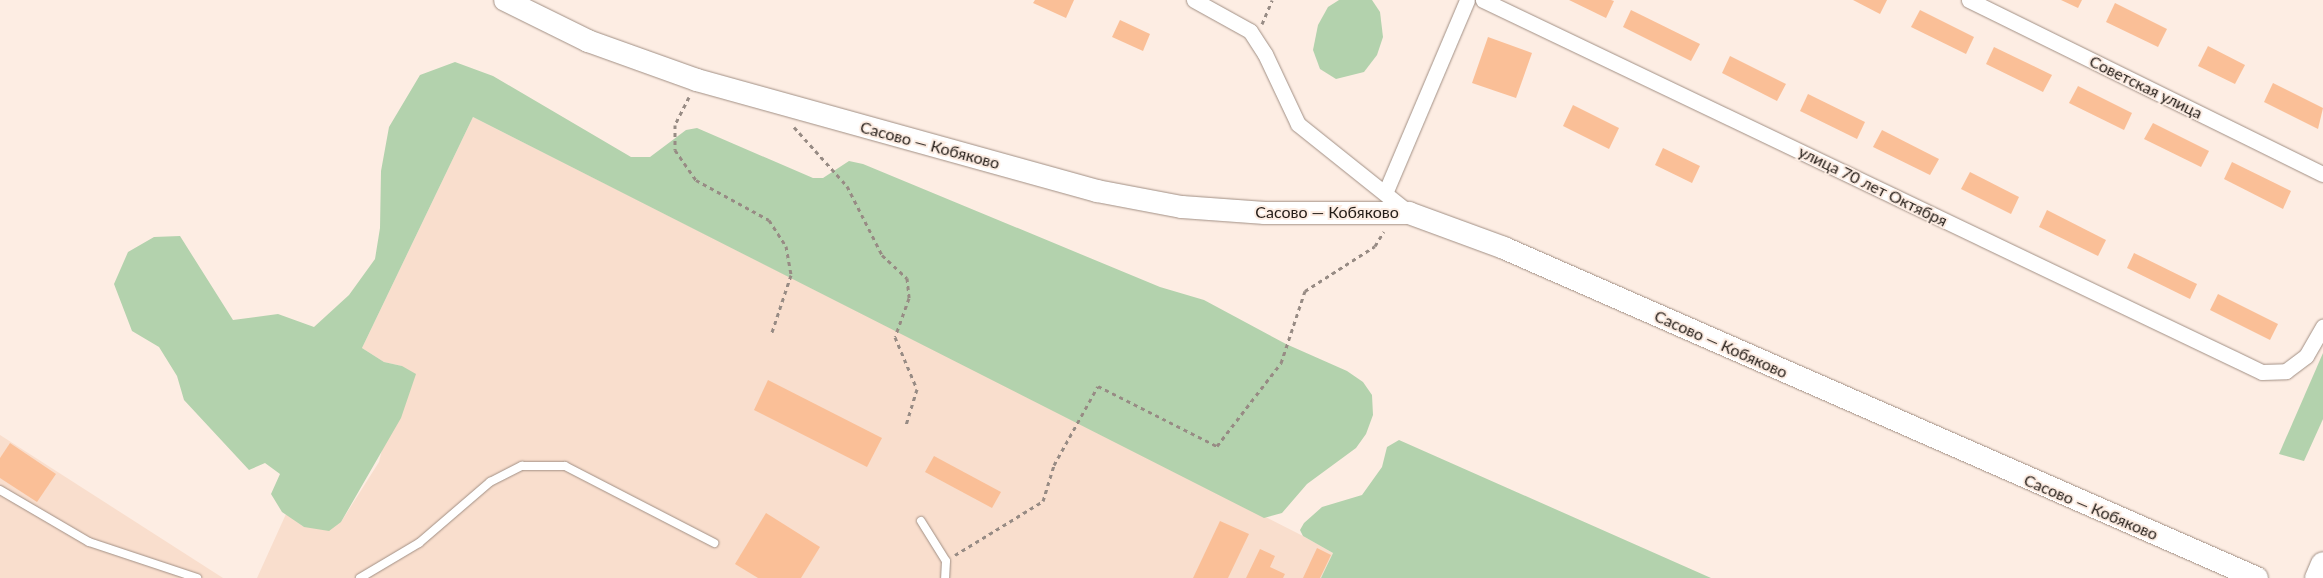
<!DOCTYPE html>
<meta charset="utf-8">
<style>
body{margin:0}
#map{position:relative;width:2323px;height:578px;overflow:hidden;background:#fdede3;font-family:Lato,sans-serif}
div>[style]{position:absolute}
.built>*{inset:0;background:#f9decd}
.green>*{inset:0;background:#b3d2ad}
.building>*{inset:0;background:#fabf97}
.path>*{height:3px;margin-top:-1.5px;transform-origin:0;background:repeating-linear-gradient(90deg,#978b84 0 4px,transparent 0 8px)}
.roads{filter:drop-shadow(0 0 1px #a18f84) drop-shadow(0 0 1px #a18f84)}
.lane>*{height:8px;margin:-4px;padding:0 4px;transform-origin:4px;border-radius:4px;background:#fff}
.street>*{height:15px;margin:-7.5px;padding:0 7.5px;transform-origin:7.5px;border-radius:7.5px;background:#fff}
.secondary>*{height:22px;margin:-11px;padding:0 11px;transform-origin:11px;border-radius:11px;background:#fff}
.primary>*{height:25px;margin:-12.5px;padding:0 12.5px;transform-origin:12.5px;border-radius:12.5px;background:#fff}
span{translate:-50% -50%;white-space:nowrap;text-align:center;line-height:1.15;-webkit-text-stroke:4px #fdede3;paint-order:stroke}
.street-label{font-size:16px;color:#241d18}
</style>
<div id="map">
<div class="built">
<i style="clip-path:polygon(473px 117px,1303px 536px,1333px 553px,1321px 578px,257px 578px,286px 514px,304px 527px,341px 522px,379px 462px,402px 366px,384px 362px,362px 348px)"></i>
<i style="clip-path:polygon(0 435px,223px 578px,0 578px)"></i>
</div>
<div class="green">
<i style="clip-path:polygon(1339px 0,1372px 0,1380px 12px,1383px 37px,1377px 55px,1364px 72px,1336px 79px,1320px 69px,1313px 50px,1318px 25px,1328px 7px)"></i>
<i style="clip-path:polygon(455px 62px,493px 76px,631px 157px,650px 157px,686px 130px,697px 128px,813px 178px,823px 178px,849px 161px,863px 164px,1160px 287px,1204px 300px,1286px 344px,1347px 371px,1363px 382px,1372px 395px,1373px 415px,1366px 434px,1356px 448px,1307px 484px,1282px 513px,1264px 518px,473px 117px,362px 348px,384px 362px,402px 366px,416px 374px,401px 418px,341px 522px,329px 531px,304px 527px,282px 512px,271px 494px,280px 474px,265px 463px,249px 470px,184px 400px,177px 376px,159px 347px,132px 331px,114px 284px,128px 252px,154px 237px,180px 236px,233px 320px,278px 314px,314px 327px,349px 295px,375px 259px,380px 228px,381px 171px,389px 127px,420px 75px)"></i>
<i style="clip-path:polygon(2323px 353px,2323px 419px,2304px 461px,2279px 454px)"></i>
<i style="clip-path:polygon(1399px 440px,1711px 578px,1321px 578px,1333px 553px,1303px 536px,1300px 530px,1304px 523px,1322px 507px,1362px 495px,1382px 467px,1387px 447px)"></i>
</div>
<div class="building">
<i style="clip-path:polygon(1035px 0,1074px 0,1066px 18px,1033px 3px)"></i>
<i style="clip-path:polygon(1569px 0,1611px 0,1614px 1px,1606px 18px)"></i>
<i style="clip-path:polygon(1853px 0,1887px 0,1880px 14px)"></i>
<i style="clip-path:polygon(2061px 0,2082px 0,2078px 8px)"></i>
<i style="clip-path:polygon(2115px 3px,2167px 29px,2158px 47px,2106px 22px)"></i>
<i style="clip-path:polygon(1631px 10px,1700px 44px,1691px 61px,1623px 27px)"></i>
<i style="clip-path:polygon(1920px 10px,1974px 37px,1966px 54px,1911px 27px)"></i>
<i style="clip-path:polygon(1120px 20px,1150px 34px,1143px 51px,1112px 37px)"></i>
<i style="clip-path:polygon(1488px 37px,1532px 53px,1516px 98px,1472px 83px)"></i>
<i style="clip-path:polygon(2208px 46px,2245px 65px,2235px 84px,2198px 66px)"></i>
<i style="clip-path:polygon(1994px 47px,2052px 75px,2043px 92px,1986px 64px)"></i>
<i style="clip-path:polygon(1730px 56px,1786px 84px,1777px 101px,1722px 73px)"></i>
<i style="clip-path:polygon(2273px 83px,2323px 108px,2318px 129px,2264px 102px)"></i>
<i style="clip-path:polygon(2078px 86px,2132px 113px,2124px 130px,2069px 103px)"></i>
<i style="clip-path:polygon(1808px 94px,1865px 122px,1857px 139px,1800px 111px)"></i>
<i style="clip-path:polygon(1573px 105px,1619px 128px,1609px 149px,1563px 126px)"></i>
<i style="clip-path:polygon(2153px 123px,2209px 151px,2201px 167px,2144px 139px)"></i>
<i style="clip-path:polygon(1882px 130px,1939px 159px,1930px 175px,1873px 147px)"></i>
<i style="clip-path:polygon(1663px 148px,1700px 166px,1692px 183px,1655px 165px)"></i>
<i style="clip-path:polygon(2232px 162px,2291px 191px,2283px 209px,2224px 179px)"></i>
<i style="clip-path:polygon(1970px 172px,2019px 197px,2011px 214px,1961px 189px)"></i>
<i style="clip-path:polygon(2047px 210px,2106px 240px,2098px 256px,2039px 227px)"></i>
<i style="clip-path:polygon(2134px 253px,2197px 284px,2190px 299px,2127px 268px)"></i>
<i style="clip-path:polygon(2218px 294px,2278px 324px,2270px 340px,2210px 310px)"></i>
<i style="clip-path:polygon(768px 380px,882px 438px,867px 467px,754px 410px)"></i>
<i style="clip-path:polygon(10px 443px,56px 474px,37px 502px,0 478px,0 458px)"></i>
<i style="clip-path:polygon(934px 456px,1001px 492px,992px 508px,925px 472px)"></i>
<i style="clip-path:polygon(766px 513px,820px 547px,801px 578px,758px 578px,735px 564px)"></i>
<i style="clip-path:polygon(1220px 521px,1249px 534px,1228px 578px,1193px 578px)"></i>
<i style="clip-path:polygon(1317px 548px,1331px 555px,1320px 578px,1303px 578px)"></i>
<i style="clip-path:polygon(1260px 549px,1275px 556px,1270px 567px,1285px 574px,1283px 578px,1246px 578px)"></i>
</div>
<div class="path">
<i style="left:1262px;top:24px;width:26px;rotate:-67deg"></i>
<i style="left:689px;top:97px;width:31px;rotate:117deg"></i>
<i style="left:675px;top:125px;width:25px;rotate:90deg"></i>
<i style="left:675px;top:150px;width:37px;rotate:55deg"></i>
<i style="left:696px;top:180px;width:83px;rotate:28.7deg"></i>
<i style="left:769px;top:220px;width:31px;rotate:57deg"></i>
<i style="left:786px;top:246px;width:29px;rotate:80deg"></i>
<i style="left:791px;top:275px;width:63px;rotate:108.4deg"></i>
<i style="left:794px;top:127px;width:79px;rotate:48.1deg"></i>
<i style="left:847px;top:186px;width:77px;rotate:63.1deg"></i>
<i style="left:882px;top:255px;width:34px;rotate:43deg"></i>
<i style="left:907px;top:278px;width:20px;rotate:84deg"></i>
<i style="left:909px;top:298px;width:41px;rotate:109.7deg"></i>
<i style="left:895px;top:337px;width:56px;rotate:67.1deg"></i>
<i style="left:917px;top:389px;width:37px;rotate:107deg"></i>
<i style="left:955px;top:555px;width:103px;rotate:-31.5deg"></i>
<i style="left:1043px;top:501px;width:38px;rotate:-73deg"></i>
<i style="left:1054px;top:465px;width:90px;rotate:-60.9deg"></i>
<i style="left:1098px;top:386px;width:133px;rotate:26.8deg"></i>
<i style="left:1217px;top:446px;width:105px;rotate:-52.4deg"></i>
<i style="left:1281px;top:363px;width:76px;rotate:-71.6deg"></i>
<i style="left:1305px;top:291px;width:83px;rotate:-32.7deg"></i>
<i style="left:1375px;top:246px;width:17px;rotate:-59deg"></i>
</div>
<div class="roads">
<div class="lane">
<i style="left:0;top:490px;width:103px;rotate:30.3deg"></i>
<i style="left:89px;top:542px;width:114px;rotate:18.4deg"></i>
<i style="left:921px;top:521px;width:47px;rotate:58deg"></i>
<i style="left:946px;top:561px;width:17px;rotate:93deg"></i>
<i style="left:360px;top:578px;width:69px;rotate:-30.7deg"></i>
<i style="left:419px;top:543px;width:94px;rotate:-40.7deg"></i>
<i style="left:490px;top:482px;width:36px;rotate:-27deg"></i>
<i style="left:522px;top:466px;width:43px"></i>
<i style="left:565px;top:466px;width:168px;rotate:27.3deg"></i>
</div>
<div class="street">
<i style="left:1194px;top:0;width:64px;rotate:29deg"></i>
<i style="left:1250px;top:31px;width:27px;rotate:57deg"></i>
<i style="left:1265px;top:54px;width:77px;rotate:64.8deg"></i>
<i style="left:1298px;top:124px;width:142px;rotate:38.7deg"></i>
<i style="left:1483px;top:0;width:863px;rotate:25.53deg"></i>
<i style="left:2262px;top:372px;width:24px;rotate:-2deg"></i>
<i style="left:2286px;top:371px;width:25px;rotate:-37deg"></i>
<i style="left:2306px;top:356px;width:34px;rotate:-60deg"></i>
<i style="left:1969px;top:0;width:394px;rotate:26.2deg"></i>
<i style="left:1386px;top:191px;width:207px;rotate:-67deg"></i>
</div>
<div class="secondary">
<i style="left:505px;top:0;width:93px;rotate:26.3deg"></i>
<i style="left:588px;top:41px;width:116px;rotate:19.7deg"></i>
<i style="left:697px;top:80px;width:415px;rotate:15.5deg"></i>
<i style="left:1097px;top:191px;width:86px;rotate:10.7deg"></i>
<i style="left:1182px;top:207px;width:83px;rotate:4.1deg"></i>
<i style="left:1265px;top:213px;width:144px"></i>
<i style="left:1409px;top:213px;width:101px;rotate:20.2deg"></i>
<i style="left:1504px;top:248px;width:822px;rotate:23.67deg"></i>
</div>
<div class="primary">
<i style="left:2317px;top:578px;width:15px;rotate:-67deg"></i>
</div>
</div>
<div class="street-label">
<span style="left:2146px;top:87px;rotate:26deg">Советская улица</span>
<span style="left:930px;top:145px;rotate:15deg">Сасово — Кобяково</span>
<span style="left:1873px;top:186px;rotate:26deg">улица 70 лет Октября</span>
<span style="left:1327px;top:212px">Сасово — Кобяково</span>
<span style="left:1721px;top:344px;rotate:24deg">Сасово — Кобяково</span>
<span style="left:2091px;top:507px;rotate:23deg">Сасово — Кобяково</span>
</div>
</div>
